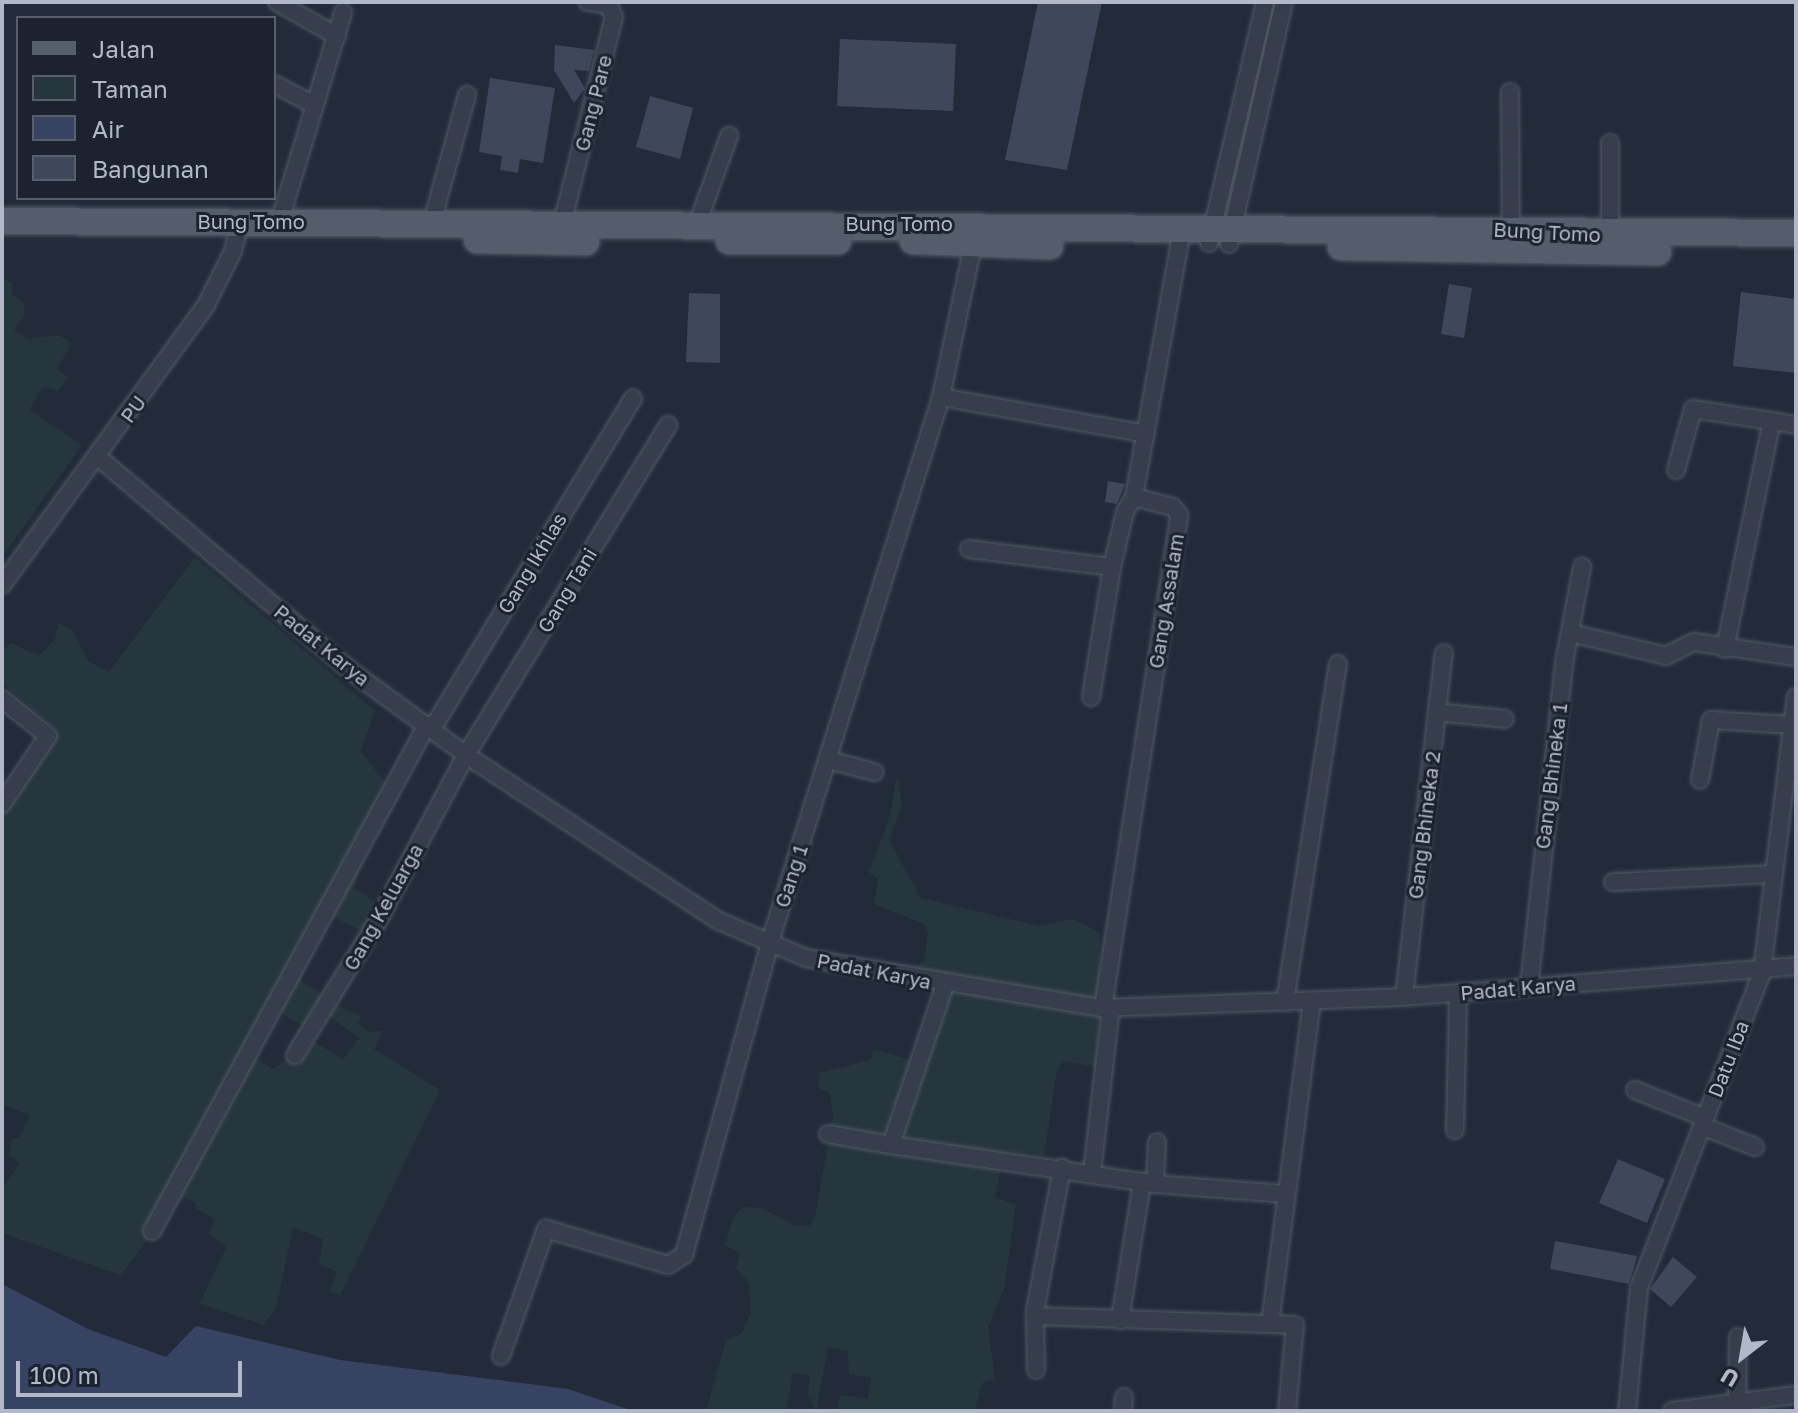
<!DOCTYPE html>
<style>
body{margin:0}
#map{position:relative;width:1798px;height:1413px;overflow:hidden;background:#232b3b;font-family:"Golos Text",sans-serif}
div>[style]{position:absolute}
.green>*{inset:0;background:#25373c}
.water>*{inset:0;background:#374362}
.building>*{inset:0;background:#3f475b}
.roads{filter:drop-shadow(0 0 2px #525866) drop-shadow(0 0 2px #525866)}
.minor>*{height:16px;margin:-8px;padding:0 8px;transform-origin:8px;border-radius:8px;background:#373d4c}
.primary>*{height:26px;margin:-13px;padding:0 13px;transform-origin:13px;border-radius:13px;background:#555c6c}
span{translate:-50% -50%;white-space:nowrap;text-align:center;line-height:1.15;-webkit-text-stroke:6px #1c2230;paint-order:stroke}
.street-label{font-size:20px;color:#b2b8c7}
.frame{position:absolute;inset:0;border:4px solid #b2b8c7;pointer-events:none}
.legend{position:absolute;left:16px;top:16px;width:260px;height:184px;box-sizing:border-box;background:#1c2230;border:2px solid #585e6c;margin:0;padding:10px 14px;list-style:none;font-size:24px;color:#b2b8c7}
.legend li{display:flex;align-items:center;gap:16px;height:40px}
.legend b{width:40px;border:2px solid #585e6c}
.north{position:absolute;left:1702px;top:1317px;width:80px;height:80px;-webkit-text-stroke:6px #1c2230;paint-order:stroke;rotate:211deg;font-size:22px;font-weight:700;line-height:32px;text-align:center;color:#b2b8c7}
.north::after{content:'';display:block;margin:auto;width:28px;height:36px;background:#b2b8c7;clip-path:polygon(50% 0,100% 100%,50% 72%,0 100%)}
.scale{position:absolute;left:16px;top:1361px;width:226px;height:36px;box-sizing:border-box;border:4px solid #b2b8c7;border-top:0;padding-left:10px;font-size:24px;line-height:28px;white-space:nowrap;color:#b2b8c7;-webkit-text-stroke:6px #1c2230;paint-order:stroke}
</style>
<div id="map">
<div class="green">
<i style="clip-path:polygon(2px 278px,13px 283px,12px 295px,23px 302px,25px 313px,14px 331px,28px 339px,59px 335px,72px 344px,57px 368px,67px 378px,58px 391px,43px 387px,29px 410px,82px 445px,2px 557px)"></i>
<i style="clip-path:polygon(195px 557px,375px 711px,361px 751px,386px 784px,354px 888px,380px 905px,366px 933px,336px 918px,325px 921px,300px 974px,303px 983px,325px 996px,307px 1028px,276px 1010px,248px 1052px,272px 1069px,287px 1060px,297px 1067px,315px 1042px,343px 1060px,359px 1038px,329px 1016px,336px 1004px,361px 1017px,358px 1023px,369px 1032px,383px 1031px,374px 1049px,440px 1090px,340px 1296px,330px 1292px,337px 1272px,319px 1263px,323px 1239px,293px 1227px,276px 1308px,263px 1325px,200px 1303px,227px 1246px,209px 1234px,215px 1219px,195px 1208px,195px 1202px,179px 1197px,121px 1275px,2px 1233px,2px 1188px,20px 1164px,9px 1155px,12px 1139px,20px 1138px,30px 1115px,2px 1104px,2px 810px,57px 730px,2px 683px,2px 651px,11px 643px,39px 656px,55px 639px,58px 623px,72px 630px,89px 662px,109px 672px)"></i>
<i style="clip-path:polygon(897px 776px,902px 805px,889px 840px,921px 898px,1039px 926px,1073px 919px,1100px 933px,1097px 1067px,1064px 1061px,1057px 1070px,1044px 1156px,1004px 1151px,995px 1198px,1016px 1204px,1004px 1289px,988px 1327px,995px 1380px,982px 1383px,975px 1411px,837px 1411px,840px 1395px,868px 1399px,871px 1378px,849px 1374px,848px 1351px,828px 1347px,816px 1411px,808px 1395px,810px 1375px,793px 1373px,786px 1411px,706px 1411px,726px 1340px,741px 1334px,751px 1313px,749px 1283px,736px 1268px,740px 1253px,725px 1245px,733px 1219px,742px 1207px,762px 1208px,795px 1226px,809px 1226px,815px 1217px,833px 1117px,830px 1093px,819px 1088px,819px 1073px,870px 1060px,874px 1049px,918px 1062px,934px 1005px,931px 985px,913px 968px,924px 961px,928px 934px,924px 924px,874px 904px,878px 879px,869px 872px,889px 819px)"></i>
</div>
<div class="water">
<i style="clip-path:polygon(2px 1284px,88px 1329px,166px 1357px,196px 1326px,340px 1360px,568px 1389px,633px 1411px,2px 1411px)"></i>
</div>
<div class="building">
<i style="clip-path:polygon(1038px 2px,1102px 2px,1067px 170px,1005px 160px)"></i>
<i style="clip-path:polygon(840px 39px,956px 44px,953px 111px,837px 106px)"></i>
<i style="clip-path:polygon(555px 45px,594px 50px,589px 71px,574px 70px,585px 88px,574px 103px,554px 70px)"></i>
<i style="clip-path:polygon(490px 78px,555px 88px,543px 163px,520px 159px,518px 173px,500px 170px,502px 156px,479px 152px)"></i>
<i style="clip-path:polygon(650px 96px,693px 108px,680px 159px,636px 147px)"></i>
<i style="clip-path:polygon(1449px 284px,1472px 288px,1464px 338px,1441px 334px)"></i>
<i style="clip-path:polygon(1741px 292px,1796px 299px,1796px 373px,1733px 366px)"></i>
<i style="clip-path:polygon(689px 293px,720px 294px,720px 363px,686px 362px)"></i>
<i style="clip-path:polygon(1108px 481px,1125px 484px,1117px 504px,1105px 502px)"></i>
<i style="clip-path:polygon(1618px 1159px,1665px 1179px,1647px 1223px,1599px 1203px)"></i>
<i style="clip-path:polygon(1555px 1241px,1637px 1256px,1629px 1284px,1550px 1269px)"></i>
<i style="clip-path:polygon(1673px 1257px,1697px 1277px,1671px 1307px,1650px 1289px)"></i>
</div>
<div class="roads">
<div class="minor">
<i style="left:277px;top:2px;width:69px;rotate:29.5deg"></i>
<i style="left:274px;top:84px;width:45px;rotate:27.7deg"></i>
<i style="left:1510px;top:92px;width:137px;rotate:89.6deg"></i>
<i style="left:1610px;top:143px;width:92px;rotate:90deg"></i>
<i style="left:280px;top:220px;width:217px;rotate:-73.1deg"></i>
<i style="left:432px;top:222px;width:132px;rotate:-74.6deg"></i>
<i style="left:562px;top:224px;width:213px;rotate:-75.9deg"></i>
<i style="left:614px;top:17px;width:13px;rotate:-113deg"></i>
<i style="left:609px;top:5px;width:22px;rotate:-172deg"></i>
<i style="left:697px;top:225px;width:95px;rotate:-70.2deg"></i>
<i style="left:1209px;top:243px;width:247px;rotate:-76.9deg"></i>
<i style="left:1229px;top:244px;width:248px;rotate:-77.2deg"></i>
<i style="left:941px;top:397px;width:208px;rotate:10.2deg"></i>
<i style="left:98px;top:457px;width:331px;rotate:40.2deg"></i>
<i style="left:351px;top:671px;width:142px;rotate:36.1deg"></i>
<i style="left:466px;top:755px;width:303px;rotate:33.3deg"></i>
<i style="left:719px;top:921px;width:95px;rotate:23deg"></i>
<i style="left:806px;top:958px;width:301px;rotate:9.6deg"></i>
<i style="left:1103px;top:1008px;width:301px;rotate:-2.1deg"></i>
<i style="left:1404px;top:997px;width:393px;rotate:-4.5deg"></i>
<i style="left:1676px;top:470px;width:63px;rotate:-74.4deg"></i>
<i style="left:1693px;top:409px;width:104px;rotate:8.8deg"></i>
<i style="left:969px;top:549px;width:144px;rotate:7.2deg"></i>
<i style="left:2px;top:585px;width:346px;rotate:-53.9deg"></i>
<i style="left:206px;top:305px;width:60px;rotate:-63.4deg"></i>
<i style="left:233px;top:251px;width:32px;rotate:-76deg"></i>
<i style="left:1571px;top:633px;width:98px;rotate:13.6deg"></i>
<i style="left:1666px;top:656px;width:31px;rotate:-27deg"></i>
<i style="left:1694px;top:642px;width:103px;rotate:8.4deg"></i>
<i style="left:1725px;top:649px;width:233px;rotate:-78.4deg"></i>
<i style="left:1091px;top:697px;width:132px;rotate:-80.8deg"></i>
<i style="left:1112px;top:567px;width:57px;rotate:-76.7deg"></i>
<i style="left:1125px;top:512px;width:17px;rotate:-59deg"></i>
<i style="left:2px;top:699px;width:59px;rotate:38.8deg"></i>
<i style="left:48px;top:736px;width:82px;rotate:124.1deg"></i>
<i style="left:1437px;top:712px;width:68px;rotate:5.9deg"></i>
<i style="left:432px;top:729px;width:387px;rotate:-58.7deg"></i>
<i style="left:829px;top:760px;width:47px;rotate:14.9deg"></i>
<i style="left:1700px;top:780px;width:61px;rotate:-79.6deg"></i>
<i style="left:1711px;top:720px;width:81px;rotate:3.5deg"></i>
<i style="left:1613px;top:882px;width:160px;rotate:-2.9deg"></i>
<i style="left:1529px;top:987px;width:331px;rotate:-83.8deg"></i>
<i style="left:1565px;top:658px;width:93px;rotate:-79.4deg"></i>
<i style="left:1404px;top:997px;width:346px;rotate:-83.4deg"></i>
<i style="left:1285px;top:1002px;width:342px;rotate:-81.1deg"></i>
<i style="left:1103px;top:1008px;width:499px;rotate:-81.2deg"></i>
<i style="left:1179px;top:515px;width:10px;rotate:-127deg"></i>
<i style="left:1173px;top:507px;width:40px;rotate:-165.6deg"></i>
<i style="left:1134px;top:497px;width:272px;rotate:-79.8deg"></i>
<i style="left:295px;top:1055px;width:160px;rotate:-58.3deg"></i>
<i style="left:379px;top:919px;width:186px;rotate:-62.1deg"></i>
<i style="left:466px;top:755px;width:387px;rotate:-58.5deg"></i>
<i style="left:1635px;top:1090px;width:75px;rotate:21.8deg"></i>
<i style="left:1702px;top:1126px;width:57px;rotate:21.6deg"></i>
<i style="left:1455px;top:1130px;width:137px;rotate:-88.7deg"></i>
<i style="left:828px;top:1134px;width:64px;rotate:9.9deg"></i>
<i style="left:891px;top:1145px;width:169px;rotate:-71.4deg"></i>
<i style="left:891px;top:1145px;width:267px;rotate:8.4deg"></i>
<i style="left:1155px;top:1184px;width:130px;rotate:4.4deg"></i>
<i style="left:1092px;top:1173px;width:167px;rotate:-83.5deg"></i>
<i style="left:1155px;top:1184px;width:42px;rotate:-87.3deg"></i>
<i style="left:152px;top:1231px;width:576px;rotate:-61.48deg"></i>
<i style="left:1035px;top:1316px;width:260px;rotate:2deg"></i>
<i style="left:1295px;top:1325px;width:86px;rotate:95.3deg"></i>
<i style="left:1120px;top:1320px;width:140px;rotate:-80.9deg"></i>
<i style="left:1270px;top:1324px;width:325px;rotate:-82.6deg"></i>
<i style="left:501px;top:1356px;width:135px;rotate:-70.5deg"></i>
<i style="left:546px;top:1229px;width:127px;rotate:16.4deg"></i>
<i style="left:668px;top:1265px;width:19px;rotate:-32deg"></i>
<i style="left:684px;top:1255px;width:325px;rotate:-74.6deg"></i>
<i style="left:770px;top:942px;width:571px;rotate:-72.58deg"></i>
<i style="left:941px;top:397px;width:166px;rotate:-78.1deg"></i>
<i style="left:1036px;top:1370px;width:59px;rotate:-91deg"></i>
<i style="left:1035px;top:1311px;width:146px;rotate:-79.3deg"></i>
<i style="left:1737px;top:1403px;width:66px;rotate:-89.1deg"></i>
<i style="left:1123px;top:1411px;width:14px;rotate:-86deg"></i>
<i style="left:1627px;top:1411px;width:124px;rotate:-84.4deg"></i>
<i style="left:1639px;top:1288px;width:339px;rotate:-68.7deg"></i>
<i style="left:1762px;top:972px;width:277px;rotate:-83deg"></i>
<i style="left:1672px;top:1411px;width:125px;rotate:-7.4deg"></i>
</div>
<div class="primary">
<i style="left:2px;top:221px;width:1794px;rotate:0.38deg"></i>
<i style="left:477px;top:240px;width:109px;rotate:1.1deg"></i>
<i style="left:729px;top:241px;width:109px"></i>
<i style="left:913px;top:241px;width:137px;rotate:2.1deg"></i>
<i style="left:1341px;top:247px;width:317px;rotate:0.9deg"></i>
</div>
</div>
<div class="street-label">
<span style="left:593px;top:103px;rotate:-76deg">Gang Pare</span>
<span style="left:251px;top:221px">Bung Tomo</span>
<span style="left:899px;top:223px">Bung Tomo</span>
<span style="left:1547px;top:232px;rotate:3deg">Bung Tomo</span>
<span style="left:133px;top:409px;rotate:-54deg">PU</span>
<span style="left:532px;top:563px;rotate:-59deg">Gang Ikhlas</span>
<span style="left:567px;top:590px;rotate:-59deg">Gang Tani</span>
<span style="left:1166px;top:601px;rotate:-81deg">Gang Assalam</span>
<span style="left:322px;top:645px;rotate:39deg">Padat Karya</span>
<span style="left:1551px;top:776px;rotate:-83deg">Gang Bhineka 1</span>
<span style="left:1424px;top:825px;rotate:-83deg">Gang Bhineka 2</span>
<span style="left:791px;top:876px;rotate:-72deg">Gang 1</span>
<span style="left:383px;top:907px;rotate:-61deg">Gang Keluarga</span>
<span style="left:874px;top:971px;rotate:11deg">Padat Karya</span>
<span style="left:1518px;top:988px;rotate:-5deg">Padat Karya</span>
<span style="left:1728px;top:1059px;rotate:-69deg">Datu Iba</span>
</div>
<div class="frame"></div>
<ul class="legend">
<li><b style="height:10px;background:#555c6c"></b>Jalan</li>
<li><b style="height:22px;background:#25373c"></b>Taman</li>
<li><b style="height:22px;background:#374362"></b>Air</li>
<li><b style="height:22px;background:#3f475b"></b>Bangunan</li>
</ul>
<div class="north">U</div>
<div class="scale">100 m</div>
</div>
